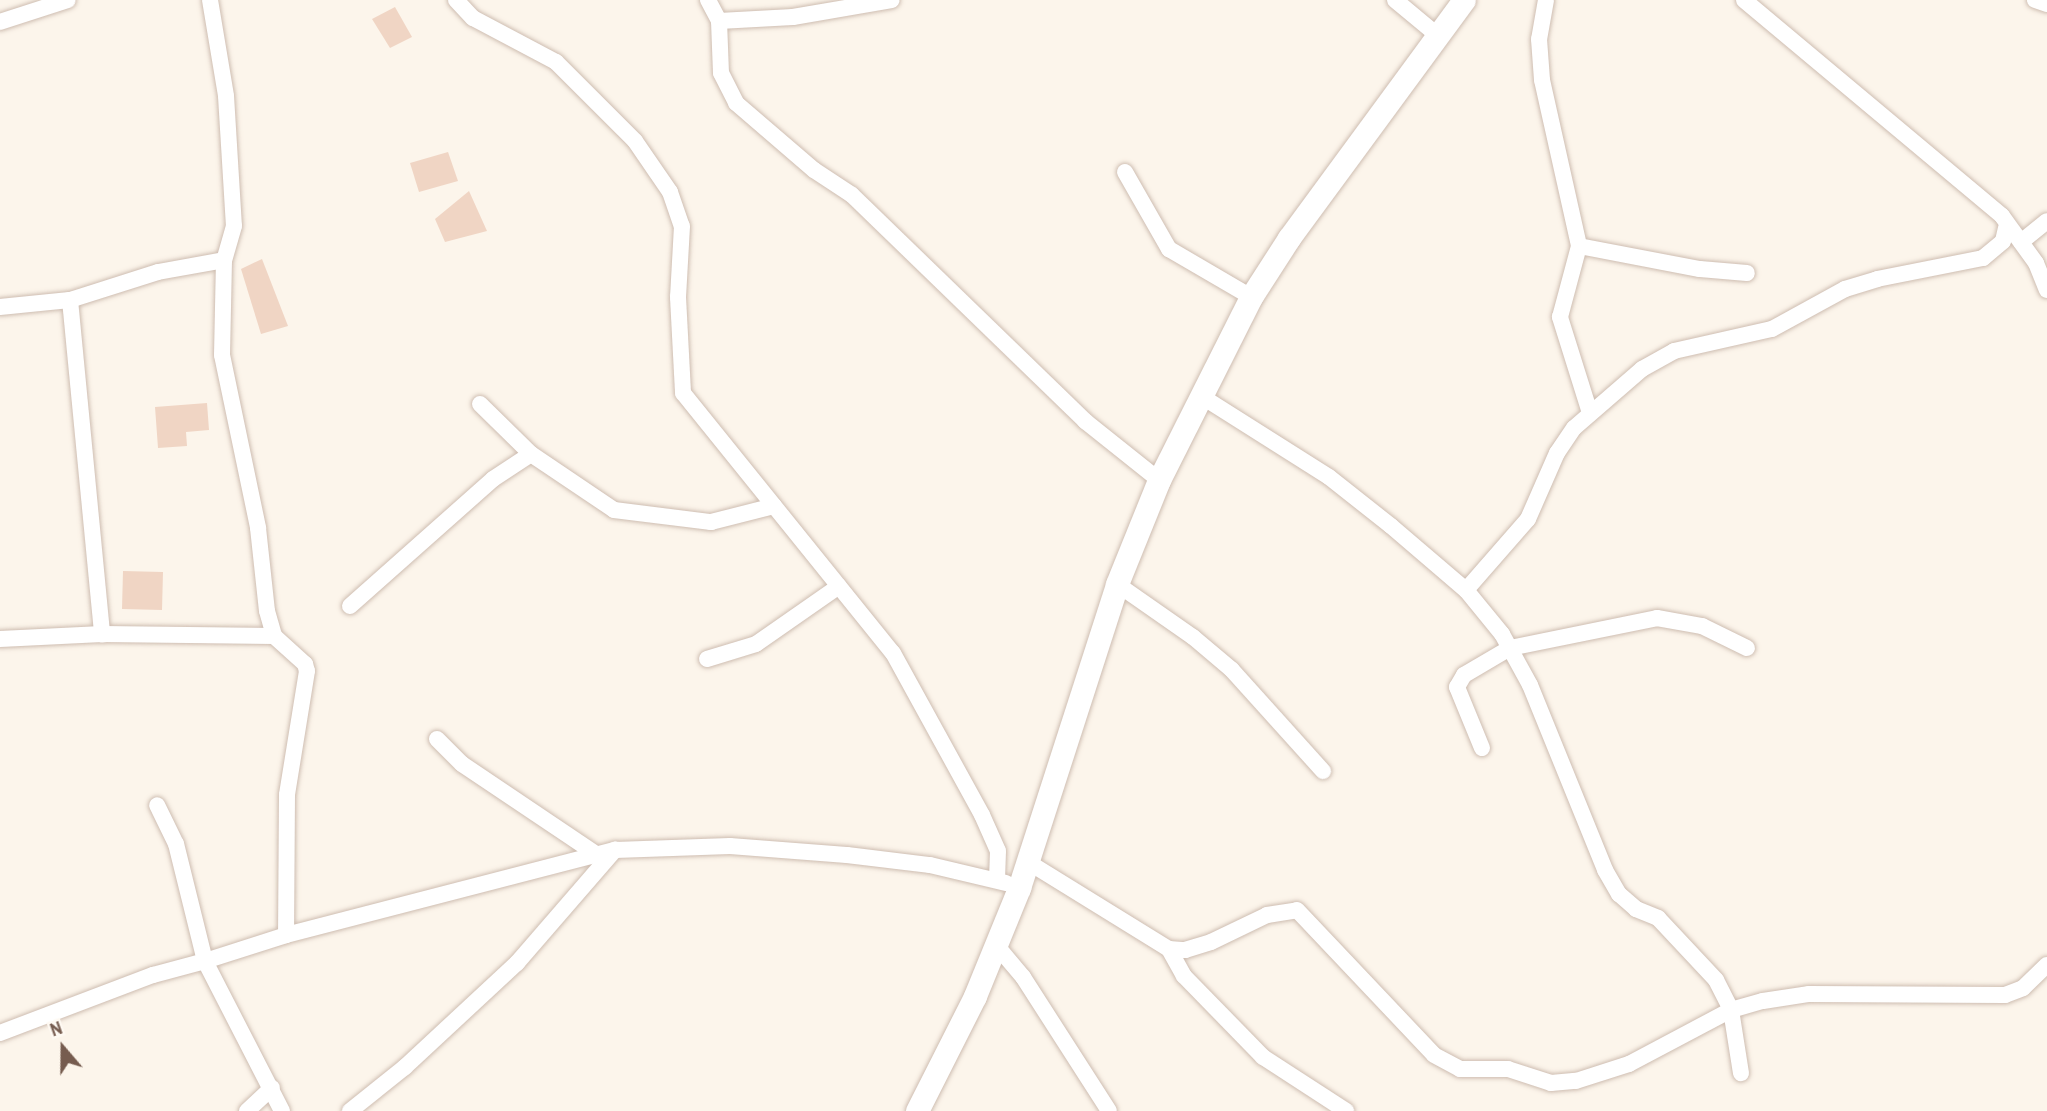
<!DOCTYPE html>
<style>
body{margin:0}
#map{position:relative;width:2047px;height:1111px;overflow:hidden;background:#fcf5eb;font-family:"Archivo Narrow",sans-serif}
div>[style]{position:absolute}
.building>*{inset:0;background:#f0d5c4}
.roads{filter:drop-shadow(0 0 2px #cebdb1) drop-shadow(0 0 2px #cebdb1)}
.street>*{height:16px;margin:-8px;padding:0 8px;transform-origin:8px;border-radius:8px;background:#fff}
.secondary>*{height:23px;margin:-11.5px;padding:0 11.5px;transform-origin:11.5px;border-radius:11.5px;background:#fff}
span{translate:-50% -50%;white-space:nowrap;text-align:center;line-height:1.15;-webkit-text-stroke:5px #fef9f2;paint-order:stroke}
.north{position:absolute;left:28px;top:1013px;width:70px;height:70px;-webkit-text-stroke:5px #fef9f2;paint-order:stroke;rotate:340deg;font-size:19px;font-weight:700;line-height:28px;text-align:center;color:#765c4f}
.north::after{content:'';display:block;margin:auto;width:24px;height:32px;background:#765c4f;clip-path:polygon(50% 0,100% 100%,50% 72%,0 100%)}
</style>
<div id="map">
<div class="building">
<i style="clip-path:polygon(395px 7px,412px 37px,390px 48px,372px 19px)"></i>
<i style="clip-path:polygon(448px 152px,458px 181px,419px 192px,410px 163px)"></i>
<i style="clip-path:polygon(469px 191px,487px 231px,445px 242px,435px 219px)"></i>
<i style="clip-path:polygon(262px 259px,288px 326px,261px 334px,241px 269px)"></i>
<i style="clip-path:polygon(207px 403px,209px 430px,186px 432px,187px 446px,158px 448px,155px 407px)"></i>
<i style="clip-path:polygon(123px 571px,163px 572px,162px 610px,122px 609px)"></i>
</div>
<div class="roads">
<div class="street">
<i style="left:210px;top:0;width:97px;rotate:80.5deg"></i>
<i style="left:226px;top:96px;width:130px;rotate:86.5deg"></i>
<i style="left:234px;top:226px;width:35px;rotate:106deg"></i>
<i style="left:224px;top:260px;width:95px;rotate:91.2deg"></i>
<i style="left:222px;top:355px;width:177px;rotate:78.2deg"></i>
<i style="left:258px;top:528px;width:83px;rotate:83.8deg"></i>
<i style="left:267px;top:611px;width:26px;rotate:74deg"></i>
<i style="left:274px;top:636px;width:42px;rotate:42.1deg"></i>
<i style="left:305px;top:664px;width:7px;rotate:74deg"></i>
<i style="left:307px;top:671px;width:126px;rotate:99.2deg"></i>
<i style="left:287px;top:795px;width:140px;rotate:90.4deg"></i>
<i style="left:456px;top:0;width:25px;rotate:47deg"></i>
<i style="left:473px;top:18px;width:94px;rotate:27.9deg"></i>
<i style="left:556px;top:62px;width:112px;rotate:45deg"></i>
<i style="left:635px;top:141px;width:62px;rotate:55.5deg"></i>
<i style="left:670px;top:192px;width:36px;rotate:71deg"></i>
<i style="left:682px;top:226px;width:71px;rotate:93.2deg"></i>
<i style="left:678px;top:297px;width:96px;rotate:87deg"></i>
<i style="left:683px;top:393px;width:334px;rotate:51.1deg"></i>
<i style="left:893px;top:653px;width:185px;rotate:61.2deg"></i>
<i style="left:982px;top:815px;width:39px;rotate:66deg"></i>
<i style="left:998px;top:851px;width:29px;rotate:92deg"></i>
<i style="left:708px;top:0;width:24px;rotate:62deg"></i>
<i style="left:719px;top:21px;width:52px;rotate:87.8deg"></i>
<i style="left:721px;top:73px;width:34px;rotate:63deg"></i>
<i style="left:736px;top:103px;width:103px;rotate:40.7deg"></i>
<i style="left:814px;top:170px;width:45px;rotate:33.3deg"></i>
<i style="left:852px;top:195px;width:325px;rotate:44.1deg"></i>
<i style="left:1085px;top:421px;width:95px;rotate:38.6deg"></i>
<i style="left:1395px;top:0;width:55px;rotate:39.8deg"></i>
<i style="left:1546px;top:0;width:40px;rotate:100deg"></i>
<i style="left:1539px;top:39px;width:41px;rotate:85.8deg"></i>
<i style="left:1542px;top:80px;width:170px;rotate:77.4deg"></i>
<i style="left:1744px;top:0;width:336px;rotate:39.9deg"></i>
<i style="left:2002px;top:216px;width:58px;rotate:54.1deg"></i>
<i style="left:2036px;top:263px;width:29px;rotate:68deg"></i>
<i style="left:2035px;top:0;width:13px;rotate:18deg"></i>
<i style="left:719px;top:21px;width:74px;rotate:-3.1deg"></i>
<i style="left:793px;top:17px;width:100px;rotate:-9.7deg"></i>
<i style="left:0;top:22px;width:71px;rotate:-17.9deg"></i>
<i style="left:1125px;top:172px;width:89px;rotate:60.3deg"></i>
<i style="left:1169px;top:249px;width:95px;rotate:30.3deg"></i>
<i style="left:2021px;top:242px;width:33px;rotate:-39deg"></i>
<i style="left:70px;top:300px;width:336px;rotate:84.5deg"></i>
<i style="left:0;top:307px;width:70px;rotate:-5.7deg"></i>
<i style="left:70px;top:300px;width:92px;rotate:-17.7deg"></i>
<i style="left:158px;top:272px;width:67px;rotate:-10.3deg"></i>
<i style="left:1201px;top:396px;width:151px;rotate:32.3deg"></i>
<i style="left:1329px;top:477px;width:79px;rotate:38.3deg"></i>
<i style="left:1391px;top:526px;width:99px;rotate:40.5deg"></i>
<i style="left:1466px;top:590px;width:57px;rotate:50.7deg"></i>
<i style="left:1502px;top:634px;width:58px;rotate:61.2deg"></i>
<i style="left:1530px;top:685px;width:200px;rotate:67.9deg"></i>
<i style="left:1605px;top:870px;width:28px;rotate:60deg"></i>
<i style="left:1619px;top:894px;width:23px;rotate:41deg"></i>
<i style="left:1636px;top:909px;width:24px;rotate:22deg"></i>
<i style="left:1658px;top:918px;width:85px;rotate:46.9deg"></i>
<i style="left:1716px;top:980px;width:34px;rotate:63deg"></i>
<i style="left:1731px;top:1010px;width:64px;rotate:81deg"></i>
<i style="left:480px;top:404px;width:71px;rotate:44.4deg"></i>
<i style="left:531px;top:454px;width:100px;rotate:34deg"></i>
<i style="left:614px;top:510px;width:98px;rotate:7.1deg"></i>
<i style="left:711px;top:522px;width:65px;rotate:-14.3deg"></i>
<i style="left:1590px;top:413px;width:101px;rotate:-107.4deg"></i>
<i style="left:1560px;top:317px;width:73px;rotate:-75deg"></i>
<i style="left:1579px;top:246px;width:123px;rotate:10.8deg"></i>
<i style="left:1700px;top:269px;width:47px;rotate:4.9deg"></i>
<i style="left:1117px;top:584px;width:93px;rotate:34.9deg"></i>
<i style="left:1193px;top:637px;width:51px;rotate:40.2deg"></i>
<i style="left:1232px;top:670px;width:136px;rotate:48deg"></i>
<i style="left:1466px;top:590px;width:94px;rotate:-48.9deg"></i>
<i style="left:1528px;top:519px;width:72px;rotate:-66.3deg"></i>
<i style="left:1557px;top:453px;width:30px;rotate:-56deg"></i>
<i style="left:1574px;top:428px;width:90px;rotate:-40.9deg"></i>
<i style="left:1642px;top:369px;width:37px;rotate:-29deg"></i>
<i style="left:1674px;top:351px;width:100px;rotate:-12.7deg"></i>
<i style="left:1772px;top:329px;width:83px;rotate:-28.7deg"></i>
<i style="left:1845px;top:289px;width:34px;rotate:-17deg"></i>
<i style="left:1877px;top:279px;width:108px;rotate:-11.2deg"></i>
<i style="left:1983px;top:258px;width:26px;rotate:-40deg"></i>
<i style="left:2003px;top:241px;width:13px;rotate:-77deg"></i>
<i style="left:350px;top:606px;width:191px;rotate:-41.6deg"></i>
<i style="left:493px;top:479px;width:45px;rotate:-33.3deg"></i>
<i style="left:0;top:639px;width:102px;rotate:-2.8deg"></i>
<i style="left:102px;top:634px;width:172px;rotate:0.7deg"></i>
<i style="left:707px;top:659px;width:51px;rotate:-17deg"></i>
<i style="left:756px;top:644px;width:101px;rotate:-34.9deg"></i>
<i style="left:437px;top:739px;width:35px;rotate:45deg"></i>
<i style="left:462px;top:764px;width:158px;rotate:33.9deg"></i>
<i style="left:1482px;top:748px;width:66px;rotate:-112.3deg"></i>
<i style="left:1457px;top:687px;width:14px;rotate:-60deg"></i>
<i style="left:1464px;top:675px;width:53px;rotate:-30.4deg"></i>
<i style="left:1510px;top:648px;width:150px;rotate:-11.5deg"></i>
<i style="left:1657px;top:618px;width:46px;rotate:10.1deg"></i>
<i style="left:1702px;top:626px;width:50px;rotate:26.1deg"></i>
<i style="left:1028px;top:862px;width:166px;rotate:31.7deg"></i>
<i style="left:1169px;top:949px;width:16px;rotate:4deg"></i>
<i style="left:1185px;top:950px;width:27px;rotate:-17deg"></i>
<i style="left:1211px;top:942px;width:62px;rotate:-25.7deg"></i>
<i style="left:1267px;top:915px;width:30px;rotate:-9deg"></i>
<i style="left:1297px;top:910px;width:199px;rotate:46.6deg"></i>
<i style="left:1434px;top:1055px;width:30px;rotate:28deg"></i>
<i style="left:1460px;top:1069px;width:48px"></i>
<i style="left:1508px;top:1069px;width:45px;rotate:18deg"></i>
<i style="left:1551px;top:1083px;width:25px;rotate:-5deg"></i>
<i style="left:1576px;top:1081px;width:56px;rotate:-17.8deg"></i>
<i style="left:1629px;top:1064px;width:115px;rotate:-27.9deg"></i>
<i style="left:1731px;top:1010px;width:33px;rotate:-16deg"></i>
<i style="left:1763px;top:1001px;width:47px;rotate:-8.7deg"></i>
<i style="left:1809px;top:994px;width:196px;rotate:0.3deg"></i>
<i style="left:2005px;top:995px;width:19px;rotate:-21deg"></i>
<i style="left:2023px;top:988px;width:33px;rotate:-44deg"></i>
<i style="left:996px;top:945px;width:42px;rotate:49.8deg"></i>
<i style="left:1023px;top:977px;width:159px;rotate:57.3deg"></i>
<i style="left:1169px;top:949px;width:31px;rotate:61deg"></i>
<i style="left:1184px;top:976px;width:113px;rotate:45.7deg"></i>
<i style="left:1263px;top:1057px;width:99px;rotate:33deg"></i>
<i style="left:0;top:1033px;width:164px;rotate:-20.8deg"></i>
<i style="left:153px;top:975px;width:54px;rotate:-15.1deg"></i>
<i style="left:205px;top:961px;width:121px;rotate:-103.9deg"></i>
<i style="left:176px;top:844px;width:43px;rotate:-116deg"></i>
<i style="left:247px;top:1111px;width:34px;rotate:-43deg"></i>
<i style="left:282px;top:1111px;width:169px;rotate:-117.2deg"></i>
<i style="left:205px;top:961px;width:85px;rotate:-17.8deg"></i>
<i style="left:286px;top:935px;width:340px;rotate:-14.5deg"></i>
<i style="left:615px;top:850px;width:115px;rotate:-2deg"></i>
<i style="left:730px;top:846px;width:117px;rotate:4.4deg"></i>
<i style="left:847px;top:855px;width:84px;rotate:6.9deg"></i>
<i style="left:930px;top:865px;width:78px;rotate:13.3deg"></i>
<i style="left:350px;top:1111px;width:70px;rotate:-38.7deg"></i>
<i style="left:405px;top:1067px;width:153px;rotate:-42.9deg"></i>
<i style="left:517px;top:963px;width:150px;rotate:-49.1deg"></i>
</div>
<div class="secondary">
<i style="left:917px;top:1111px;width:129px;rotate:-63.2deg"></i>
<i style="left:975px;top:996px;width:117px;rotate:-67.8deg"></i>
<i style="left:1019px;top:888px;width:319px;rotate:-72.1deg"></i>
<i style="left:1117px;top:584px;width:112px;rotate:-68deg"></i>
<i style="left:1159px;top:480px;width:205px;rotate:-63.3deg"></i>
<i style="left:1251px;top:297px;width:70px;rotate:-57.2deg"></i>
<i style="left:1289px;top:238px;width:295px;rotate:-53.7deg"></i>
</div>
</div>
<div class="north">N</div>
</div>
